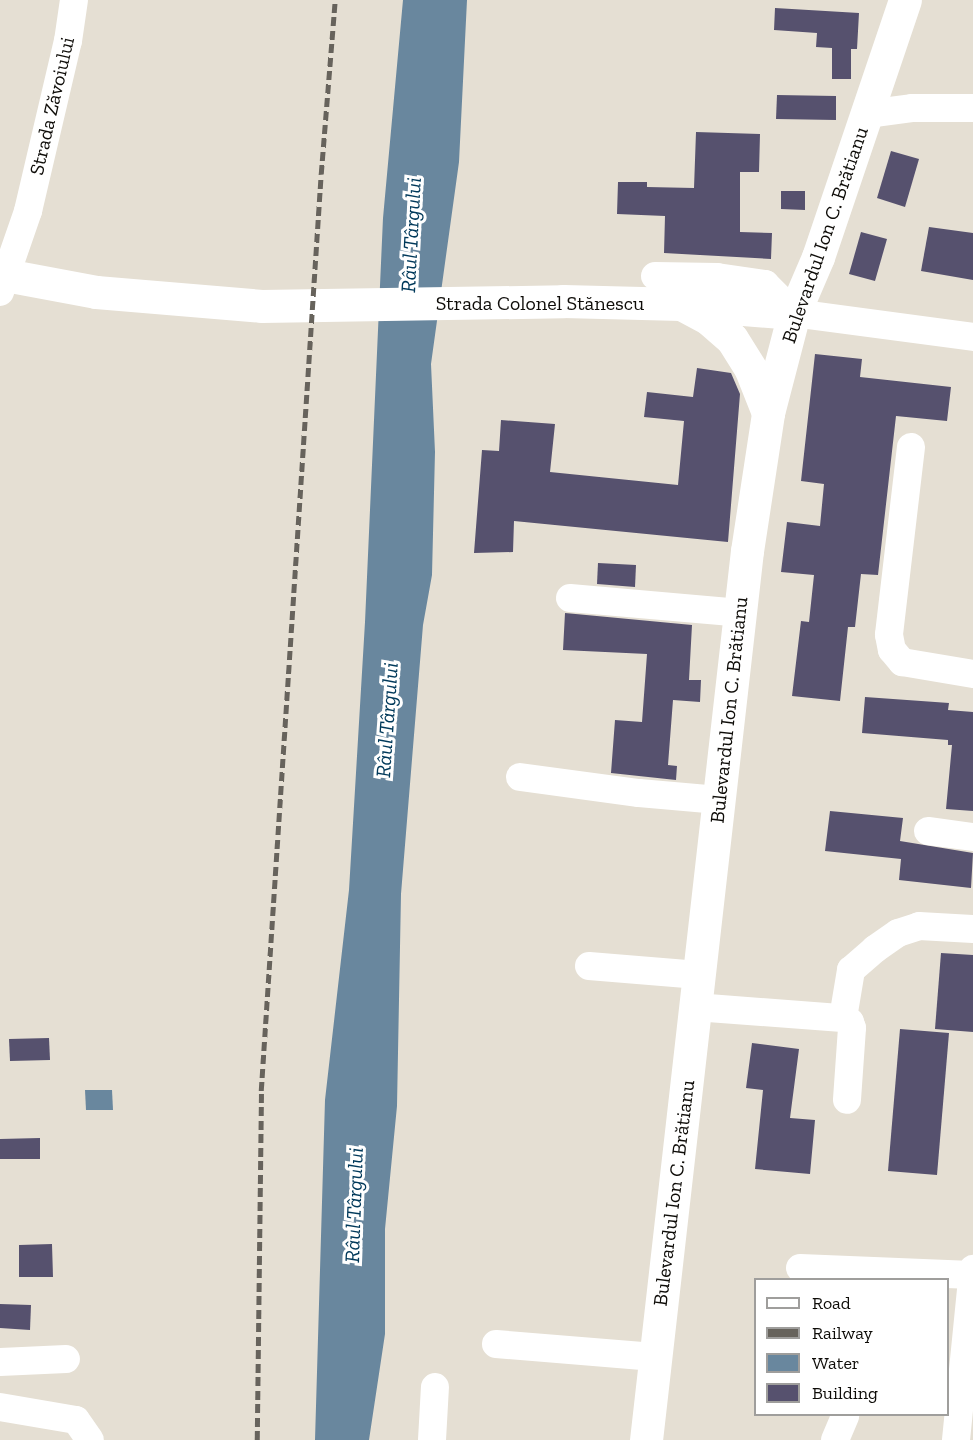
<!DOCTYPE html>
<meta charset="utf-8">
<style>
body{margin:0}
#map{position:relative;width:973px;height:1440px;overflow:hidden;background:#e5dfd3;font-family:"Zilla Slab",serif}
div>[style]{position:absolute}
.water>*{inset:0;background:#69879e}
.building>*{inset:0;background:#56516e}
.minor>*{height:28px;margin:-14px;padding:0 14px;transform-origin:14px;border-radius:14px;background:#fff}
.major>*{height:33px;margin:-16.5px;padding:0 16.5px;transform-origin:16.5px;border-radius:16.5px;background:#fff}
.highway>*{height:33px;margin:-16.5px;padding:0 16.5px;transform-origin:16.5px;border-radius:16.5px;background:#fff}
.rail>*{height:4.5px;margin-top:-2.25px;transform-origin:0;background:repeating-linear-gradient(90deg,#67635c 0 9px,transparent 0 13.5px)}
span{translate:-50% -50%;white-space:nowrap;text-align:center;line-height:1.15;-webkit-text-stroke:6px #fff;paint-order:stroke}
.street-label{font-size:20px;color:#0e0c08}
.water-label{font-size:21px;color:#00395a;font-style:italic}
.legend{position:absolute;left:754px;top:1278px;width:195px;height:138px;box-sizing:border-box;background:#fff;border:2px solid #9f9e9c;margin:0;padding:8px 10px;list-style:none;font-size:18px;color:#0e0c08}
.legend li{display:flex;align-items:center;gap:12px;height:30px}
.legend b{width:30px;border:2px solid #9f9e9c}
</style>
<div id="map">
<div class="water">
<i style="clip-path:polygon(403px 0,467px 0,459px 162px,431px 364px,435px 452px,432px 575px,423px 625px,401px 894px,397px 1106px,385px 1229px,385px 1334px,369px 1440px,315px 1440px,325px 1100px,349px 890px,365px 622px,383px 218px)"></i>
<i style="clip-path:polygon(85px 1090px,112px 1090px,113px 1110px,86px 1110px)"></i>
</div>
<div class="building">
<i style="clip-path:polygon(775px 8px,859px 13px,857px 49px,851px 49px,851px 79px,832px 79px,832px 48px,816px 47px,817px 33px,774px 30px)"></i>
<i style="clip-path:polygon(777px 95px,836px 96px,836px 120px,776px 119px)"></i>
<i style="clip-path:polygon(696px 132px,760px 134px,759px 172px,740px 172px,740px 232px,772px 233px,771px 259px,664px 253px,665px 216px,617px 214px,618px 182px,647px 182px,647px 187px,694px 188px)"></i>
<i style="clip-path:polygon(891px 151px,919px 159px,905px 207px,877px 198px)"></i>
<i style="clip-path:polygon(781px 191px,805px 191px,805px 210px,781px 209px)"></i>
<i style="clip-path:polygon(929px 227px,973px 233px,973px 280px,921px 271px)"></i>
<i style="clip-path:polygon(861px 232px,887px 239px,875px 281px,849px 274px)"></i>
<i style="clip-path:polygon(815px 354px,862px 359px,860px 377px,951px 387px,947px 421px,896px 416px,878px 575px,861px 574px,855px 627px,848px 627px,840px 701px,792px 696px,801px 621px,809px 622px,814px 575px,781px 572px,787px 522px,820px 526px,824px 484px,801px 481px)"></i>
<i style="clip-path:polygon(697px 368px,731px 373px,740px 394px,728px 542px,514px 521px,513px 552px,474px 553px,482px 450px,499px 451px,501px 420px,555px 424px,550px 472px,678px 485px,684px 421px,644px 417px,647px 392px,693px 397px)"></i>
<i style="clip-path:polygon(598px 563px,636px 565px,635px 587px,597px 584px)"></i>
<i style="clip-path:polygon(565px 613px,692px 625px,689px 680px,701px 680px,700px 702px,673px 700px,668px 765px,677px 766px,676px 780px,611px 773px,615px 720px,642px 722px,647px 654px,563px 650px)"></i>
<i style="clip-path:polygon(865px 697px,949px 703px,948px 710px,973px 712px,973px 811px,946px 809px,952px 745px,948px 745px,948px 740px,862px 733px)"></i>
<i style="clip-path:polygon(830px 811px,903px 818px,900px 841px,973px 853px,971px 888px,899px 880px,901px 859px,825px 851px)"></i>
<i style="clip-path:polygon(941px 953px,973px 955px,973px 1032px,935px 1029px)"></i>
<i style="clip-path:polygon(900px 1029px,949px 1033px,937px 1175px,888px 1171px)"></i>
<i style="clip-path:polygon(49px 1038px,50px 1060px,10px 1061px,9px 1039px)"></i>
<i style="clip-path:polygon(752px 1043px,799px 1049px,790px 1118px,815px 1120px,810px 1174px,755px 1169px,763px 1090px,746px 1088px)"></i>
<i style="clip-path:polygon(40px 1138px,40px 1159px,0 1159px,0 1139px)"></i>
<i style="clip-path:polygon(52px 1244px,53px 1277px,19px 1277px,19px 1245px)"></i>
<i style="clip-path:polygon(0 1304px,31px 1305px,30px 1330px,0 1328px)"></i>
</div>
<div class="minor">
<i style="left:867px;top:114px;width:45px;rotate:-7.6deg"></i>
<i style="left:912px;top:108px;width:61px"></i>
<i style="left:655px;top:276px;width:62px;rotate:0.9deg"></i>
<i style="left:717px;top:277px;width:49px;rotate:8.3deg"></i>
<i style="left:765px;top:284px;width:41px;rotate:45deg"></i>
<i style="left:794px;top:313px;width:181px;rotate:7.6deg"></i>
<i style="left:0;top:292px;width:86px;rotate:-70.9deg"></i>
<i style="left:28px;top:211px;width:175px;rotate:-76.8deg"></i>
<i style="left:68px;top:41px;width:41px;rotate:-81.7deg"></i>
<i style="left:911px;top:447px;width:189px;rotate:96.7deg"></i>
<i style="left:889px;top:635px;width:15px;rotate:79deg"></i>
<i style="left:892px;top:650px;width:16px;rotate:50deg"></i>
<i style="left:902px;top:662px;width:72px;rotate:9.6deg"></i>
<i style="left:570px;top:598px;width:171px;rotate:5deg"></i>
<i style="left:520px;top:777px;width:120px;rotate:7.7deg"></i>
<i style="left:639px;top:793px;width:80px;rotate:5deg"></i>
<i style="left:928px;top:831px;width:45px;rotate:7.6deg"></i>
<i style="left:589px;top:966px;width:110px;rotate:4.7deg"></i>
<i style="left:695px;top:1007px;width:148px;rotate:4.3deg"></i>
<i style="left:843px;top:1018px;width:49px;rotate:-80.5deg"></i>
<i style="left:851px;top:970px;width:32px;rotate:-41deg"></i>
<i style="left:875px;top:949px;width:28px;rotate:-35deg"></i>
<i style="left:898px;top:933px;width:22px;rotate:-18deg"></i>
<i style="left:919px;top:926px;width:54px;rotate:3.2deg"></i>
<i style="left:843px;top:1018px;width:8px;rotate:30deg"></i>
<i style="left:850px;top:1022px;width:6px;rotate:72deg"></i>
<i style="left:852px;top:1028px;width:72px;rotate:94deg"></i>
<i style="left:800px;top:1268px;width:172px;rotate:2.3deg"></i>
<i style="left:496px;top:1344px;width:159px;rotate:4.7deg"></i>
<i style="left:0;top:1362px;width:66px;rotate:-2.6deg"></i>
<i style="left:0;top:1407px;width:77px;rotate:9.7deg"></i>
<i style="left:76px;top:1420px;width:24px;rotate:55deg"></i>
<i style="left:432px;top:1440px;width:53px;rotate:-86.8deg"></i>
<i style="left:835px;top:1440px;width:26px;rotate:-67deg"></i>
<i style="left:956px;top:1440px;width:172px;rotate:-84.3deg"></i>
</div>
<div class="major">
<i style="left:0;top:274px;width:98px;rotate:10.6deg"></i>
<i style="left:96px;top:292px;width:166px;rotate:4.8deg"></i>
<i style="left:261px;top:306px;width:302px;rotate:-0.9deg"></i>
<i style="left:563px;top:301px;width:118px;rotate:1.5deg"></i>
<i style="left:681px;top:304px;width:113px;rotate:4.6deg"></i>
<i style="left:685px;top:306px;width:27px;rotate:28deg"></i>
<i style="left:709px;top:319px;width:30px;rotate:41deg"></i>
<i style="left:732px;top:339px;width:36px;rotate:58deg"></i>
<i style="left:751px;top:370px;width:46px;rotate:68.4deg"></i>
</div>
<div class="highway">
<i style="left:646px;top:1440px;width:895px;rotate:-83.52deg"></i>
<i style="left:747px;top:551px;width:140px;rotate:-81.3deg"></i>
<i style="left:768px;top:413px;width:103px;rotate:-75.4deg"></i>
<i style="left:794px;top:313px;width:61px;rotate:-66.8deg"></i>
<i style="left:818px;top:257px;width:271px;rotate:-71.3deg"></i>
</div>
<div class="rail">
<i style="left:257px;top:1440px;width:349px;rotate:-89.3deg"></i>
<i style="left:261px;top:1091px;width:919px;rotate:-86.26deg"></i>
<i style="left:321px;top:174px;width:175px;rotate:-85.4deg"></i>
</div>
<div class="street-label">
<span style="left:52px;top:106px;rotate:-77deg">Strada Zăvoiului</span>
<span style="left:825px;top:235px;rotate:-71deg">Bulevardul Ion C. Brătianu</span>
<span style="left:540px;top:303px">Strada Colonel Stănescu</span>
<span style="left:729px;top:710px;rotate:-84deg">Bulevardul Ion C. Brătianu</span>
<span style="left:674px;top:1193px;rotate:-83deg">Bulevardul Ion C. Brătianu</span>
</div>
<div class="water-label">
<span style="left:411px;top:235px;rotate:-87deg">Râul Târgului</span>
<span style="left:387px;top:720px;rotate:-86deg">Râul Târgului</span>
<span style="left:354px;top:1205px;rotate:-88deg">Râul Târgului</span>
</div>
<ul class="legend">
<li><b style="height:8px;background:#fff"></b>Road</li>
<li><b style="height:8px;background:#67635c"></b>Railway</li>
<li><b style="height:16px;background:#69879e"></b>Water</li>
<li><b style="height:16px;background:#56516e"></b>Building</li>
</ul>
</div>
